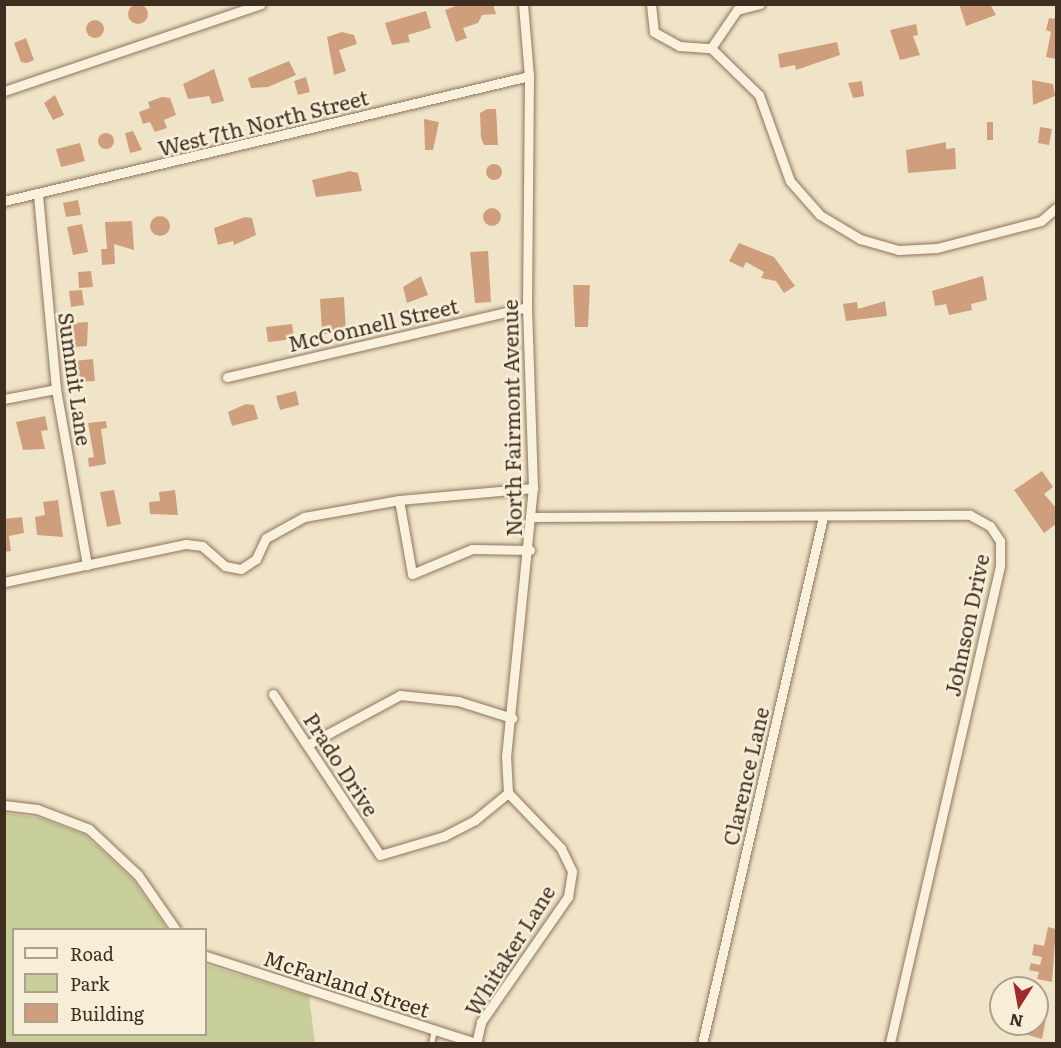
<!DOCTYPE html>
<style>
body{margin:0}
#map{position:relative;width:1061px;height:1048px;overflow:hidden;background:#f0e4c8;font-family:Literata,serif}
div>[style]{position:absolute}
.green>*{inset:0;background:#c9cf9b}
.building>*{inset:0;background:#cf9f7d}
.round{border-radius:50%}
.roads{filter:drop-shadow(0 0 2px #8d765c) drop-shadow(0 0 2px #8d765c)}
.service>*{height:4.5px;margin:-2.25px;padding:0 2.25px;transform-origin:2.25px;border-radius:2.25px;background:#faf1dc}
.minor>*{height:9px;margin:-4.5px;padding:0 4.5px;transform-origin:4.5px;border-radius:4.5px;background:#faf1dc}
span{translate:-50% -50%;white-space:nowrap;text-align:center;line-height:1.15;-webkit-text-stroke:5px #f7eed8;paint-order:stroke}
.street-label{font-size:21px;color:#3d2e20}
.frame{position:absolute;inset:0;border:6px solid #3d2e20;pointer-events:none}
.legend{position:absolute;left:12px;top:928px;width:195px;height:108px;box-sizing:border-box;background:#f7eed8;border:2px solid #ada18e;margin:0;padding:8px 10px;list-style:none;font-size:18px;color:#3d2e20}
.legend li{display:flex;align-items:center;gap:12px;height:30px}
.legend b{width:30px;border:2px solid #ada18e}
.north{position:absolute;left:989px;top:976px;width:60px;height:60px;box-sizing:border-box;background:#f7eed8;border:2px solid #ada18e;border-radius:50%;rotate:191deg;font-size:16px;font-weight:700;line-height:24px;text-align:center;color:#3d2e20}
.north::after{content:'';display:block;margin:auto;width:21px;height:27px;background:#9e2a2b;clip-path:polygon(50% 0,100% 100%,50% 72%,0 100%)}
</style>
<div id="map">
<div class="green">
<i style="clip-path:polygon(5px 813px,40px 818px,85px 835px,133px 880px,167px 929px,14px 930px,14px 1034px,206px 1034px,206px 965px,309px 996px,315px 1043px,5px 1043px)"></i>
</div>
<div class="building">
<i style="clip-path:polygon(461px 4px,493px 4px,496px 14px,482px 15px,478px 23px,463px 28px,467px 38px,456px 42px,445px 10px)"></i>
<i style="clip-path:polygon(959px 4px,990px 4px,996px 15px,966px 26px)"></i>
<i class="round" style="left:128px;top:4px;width:20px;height:20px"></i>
<i style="clip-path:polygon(426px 11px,431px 28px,408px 35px,410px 42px,392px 45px,385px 23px)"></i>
<i style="clip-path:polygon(1056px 14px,1056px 59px,1046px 57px,1051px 32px,1046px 30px,1049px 18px,1054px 19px)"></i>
<i class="round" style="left:86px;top:20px;width:18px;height:18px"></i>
<i style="clip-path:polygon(916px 24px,918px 35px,913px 36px,920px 55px,900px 60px,890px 30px)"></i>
<i style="clip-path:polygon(342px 32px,354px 35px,357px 44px,339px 50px,346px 71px,334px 75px,327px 37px)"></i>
<i style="clip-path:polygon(26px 38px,34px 60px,27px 63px,21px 62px,14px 43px)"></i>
<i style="clip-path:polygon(837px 42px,840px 55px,796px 70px,795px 65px,780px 68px,778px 54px)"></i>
<i style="clip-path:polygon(289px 61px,296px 75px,268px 87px,251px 88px,248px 78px)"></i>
<i style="clip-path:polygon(214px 69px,224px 101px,212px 104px,209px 96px,188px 99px,183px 84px)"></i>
<i style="clip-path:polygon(306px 77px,310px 92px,298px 95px,294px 81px)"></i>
<i style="clip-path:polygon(1032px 80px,1053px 84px,1055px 96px,1033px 105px)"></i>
<i style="clip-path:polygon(862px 81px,864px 96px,853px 98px,848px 83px)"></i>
<i style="clip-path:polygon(55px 95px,64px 115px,53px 120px,44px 103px)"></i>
<i style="clip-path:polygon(162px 97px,170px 98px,176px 115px,164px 120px,167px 128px,155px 132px,150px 122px,143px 124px,139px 112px,150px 108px,148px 102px)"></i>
<i style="clip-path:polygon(487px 109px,496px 109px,498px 145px,484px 145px,481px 138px,480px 113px)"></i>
<i style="clip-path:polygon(424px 119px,439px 122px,433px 150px,425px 150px)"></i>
<i style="clip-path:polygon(987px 122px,993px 122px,993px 140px,987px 140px)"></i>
<i style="clip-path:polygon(1040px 127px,1052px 129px,1049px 145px,1038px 143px)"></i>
<i style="clip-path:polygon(133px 131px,142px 150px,130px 153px,125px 133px)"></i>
<i class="round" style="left:98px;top:133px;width:16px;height:16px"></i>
<i style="clip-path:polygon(946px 142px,946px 149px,955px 148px,956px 169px,908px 173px,906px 150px)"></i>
<i style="clip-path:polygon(80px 143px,85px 161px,61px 167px,56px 149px)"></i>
<i class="round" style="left:486px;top:164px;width:16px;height:16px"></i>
<i style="clip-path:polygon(350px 171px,358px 173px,362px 191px,316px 197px,312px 180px)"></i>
<i style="clip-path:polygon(78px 200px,81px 215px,66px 217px,63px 203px)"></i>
<i class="round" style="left:483px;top:208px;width:18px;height:18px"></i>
<i class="round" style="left:150px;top:216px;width:20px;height:20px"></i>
<i style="clip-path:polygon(245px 217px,252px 218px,256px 235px,234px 245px,233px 241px,218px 245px,214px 228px)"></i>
<i style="clip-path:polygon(132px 221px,134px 250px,114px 244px,115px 264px,102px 265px,101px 249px,107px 249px,105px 222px)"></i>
<i style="clip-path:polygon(82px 224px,88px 252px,73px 255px,67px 227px)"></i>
<i style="clip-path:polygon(739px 243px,774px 257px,795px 286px,784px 293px,776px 281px,761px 278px,764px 272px,746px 262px,743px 268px,729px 261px)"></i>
<i style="clip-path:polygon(488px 251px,491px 302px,475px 303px,470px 252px)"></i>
<i style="clip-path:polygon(91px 271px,93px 287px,79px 288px,78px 272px)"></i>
<i style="clip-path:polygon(421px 276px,428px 295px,407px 303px,403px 287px)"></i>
<i style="clip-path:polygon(983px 276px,987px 300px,971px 304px,972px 310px,949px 315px,946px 304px,935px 306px,932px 291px)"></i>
<i style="clip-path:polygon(573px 285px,590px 285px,588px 327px,575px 327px)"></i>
<i style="clip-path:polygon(82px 290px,84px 305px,71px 307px,69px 291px)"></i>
<i style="clip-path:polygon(344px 297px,346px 333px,322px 334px,320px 299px)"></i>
<i style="clip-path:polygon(885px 301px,887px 316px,846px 321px,843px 304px,857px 302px,858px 309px)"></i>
<i style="clip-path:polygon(88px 322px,87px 346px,75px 347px,72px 323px)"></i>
<i style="clip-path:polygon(292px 324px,294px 339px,268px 342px,266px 327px)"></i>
<i style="clip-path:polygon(93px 359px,95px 381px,78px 382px,74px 361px)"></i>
<i style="clip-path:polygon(296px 391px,299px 405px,280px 410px,276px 396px)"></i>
<i style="clip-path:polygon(246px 404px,254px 405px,258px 419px,232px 426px,228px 412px)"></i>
<i style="clip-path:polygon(45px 416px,48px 430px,41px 431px,45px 449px,23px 450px,16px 422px)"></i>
<i style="clip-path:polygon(106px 421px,107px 428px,101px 429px,106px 464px,89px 467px,88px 458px,94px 457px,88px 423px)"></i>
<i style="clip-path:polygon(1042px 471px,1053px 487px,1044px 494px,1056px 508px,1056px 524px,1044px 533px,1014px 490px)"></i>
<i style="clip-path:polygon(114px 490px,121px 524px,107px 527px,100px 492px)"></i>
<i style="clip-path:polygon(175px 490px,178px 515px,150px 514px,149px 502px,160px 501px,159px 492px)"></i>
<i style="clip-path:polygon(58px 500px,63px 537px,37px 535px,35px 517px,45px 515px,43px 502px)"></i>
<i style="clip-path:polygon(22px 517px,24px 533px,9px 536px,11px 551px,4px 552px,4px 519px)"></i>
<i style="clip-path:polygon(1048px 927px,1056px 929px,1052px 982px,1037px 979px,1039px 972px,1029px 970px,1031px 963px,1040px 965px,1042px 957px,1032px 955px,1034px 944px,1044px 946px)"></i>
<i style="clip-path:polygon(1037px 1000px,1049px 1003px,1042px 1039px,1018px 1032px,1020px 1024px,1037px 1024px)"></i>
</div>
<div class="roads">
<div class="service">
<i style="left:431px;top:1044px;width:14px;rotate:-78deg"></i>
</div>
<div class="minor">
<i style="left:651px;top:4px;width:28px;rotate:84deg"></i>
<i style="left:654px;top:32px;width:29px;rotate:29deg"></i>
<i style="left:679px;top:46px;width:32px;rotate:4deg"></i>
<i style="left:711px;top:48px;width:67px;rotate:44.4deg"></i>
<i style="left:759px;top:95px;width:91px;rotate:70.2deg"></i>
<i style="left:790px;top:181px;width:45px;rotate:48.6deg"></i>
<i style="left:820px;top:215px;width:47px;rotate:31deg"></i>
<i style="left:860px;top:239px;width:40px;rotate:16deg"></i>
<i style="left:898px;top:250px;width:39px;rotate:-3deg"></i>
<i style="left:937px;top:248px;width:107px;rotate:-14.6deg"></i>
<i style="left:1041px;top:221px;width:20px;rotate:-41deg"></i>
<i style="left:711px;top:48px;width:46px;rotate:-55.6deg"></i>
<i style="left:737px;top:10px;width:24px;rotate:-15deg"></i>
<i style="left:4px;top:91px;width:271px;rotate:-18.7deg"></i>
<i style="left:38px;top:195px;width:195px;rotate:84.7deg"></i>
<i style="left:56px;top:389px;width:179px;rotate:80deg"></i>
<i style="left:4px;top:201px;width:540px;rotate:-13.39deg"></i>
<i style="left:227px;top:377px;width:308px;rotate:-13.1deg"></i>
<i style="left:4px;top:399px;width:53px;rotate:-10.9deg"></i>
<i style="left:399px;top:500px;width:75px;rotate:80deg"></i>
<i style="left:412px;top:574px;width:65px;rotate:-22.6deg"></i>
<i style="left:472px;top:549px;width:58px;rotate:1deg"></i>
<i style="left:530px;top:517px;width:440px;rotate:-0.3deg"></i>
<i style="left:970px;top:515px;width:23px;rotate:29deg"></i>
<i style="left:990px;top:526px;width:18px;rotate:56deg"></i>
<i style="left:1000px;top:541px;width:25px;rotate:90deg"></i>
<i style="left:1000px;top:566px;width:490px;rotate:103deg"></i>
<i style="left:4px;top:582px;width:186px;rotate:-11.8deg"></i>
<i style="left:186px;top:544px;width:16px;rotate:7deg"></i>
<i style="left:202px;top:546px;width:30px;rotate:41deg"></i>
<i style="left:225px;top:566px;width:16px;rotate:11deg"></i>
<i style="left:241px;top:569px;width:18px;rotate:-34deg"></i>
<i style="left:256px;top:559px;width:23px;rotate:-65deg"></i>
<i style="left:266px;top:538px;width:43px;rotate:-28.9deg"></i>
<i style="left:304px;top:517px;width:97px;rotate:-10.1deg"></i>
<i style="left:399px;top:500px;width:135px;rotate:-5.1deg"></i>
<i style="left:273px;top:694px;width:193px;rotate:56.4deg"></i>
<i style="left:380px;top:855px;width:67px;rotate:-16.5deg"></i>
<i style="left:444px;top:836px;width:35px;rotate:-27deg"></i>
<i style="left:475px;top:820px;width:43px;rotate:-39.3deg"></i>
<i style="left:309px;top:744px;width:103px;rotate:-28.3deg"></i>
<i style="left:400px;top:695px;width:58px;rotate:5.9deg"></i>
<i style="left:458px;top:701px;width:57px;rotate:17.5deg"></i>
<i style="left:508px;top:793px;width:36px;rotate:-93deg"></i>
<i style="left:506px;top:757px;width:270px;rotate:-84.3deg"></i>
<i style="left:533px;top:488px;width:181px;rotate:-91.9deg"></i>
<i style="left:527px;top:307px;width:231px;rotate:-89.5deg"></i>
<i style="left:529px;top:76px;width:72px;rotate:-94.8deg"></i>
<i style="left:4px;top:805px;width:33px;rotate:7deg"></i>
<i style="left:37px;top:809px;width:56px;rotate:21deg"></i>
<i style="left:89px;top:829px;width:67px;rotate:43.2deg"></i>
<i style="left:138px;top:875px;width:67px;rotate:55.4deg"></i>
<i style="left:206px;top:956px;width:286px;rotate:17.9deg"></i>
<i style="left:476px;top:1044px;width:23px;rotate:-77deg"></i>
<i style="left:481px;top:1022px;width:152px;rotate:-55.2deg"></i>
<i style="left:568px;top:897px;width:26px;rotate:-81deg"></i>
<i style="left:572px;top:871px;width:25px;rotate:-116deg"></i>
<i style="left:561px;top:848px;width:76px;rotate:-133.9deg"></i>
<i style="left:702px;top:1044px;width:541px;rotate:-77.07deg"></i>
</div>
</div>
<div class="street-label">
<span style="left:263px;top:122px;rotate:-14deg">West 7th North Street</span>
<span style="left:373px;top:324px;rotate:-13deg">McConnell Street</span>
<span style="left:76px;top:379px;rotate:82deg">Summit Lane</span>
<span style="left:511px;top:418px;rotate:-91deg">North Fairmont Avenue</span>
<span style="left:966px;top:625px;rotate:-78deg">Johnson Drive</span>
<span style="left:342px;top:764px;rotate:57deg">Prado Drive</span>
<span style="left:745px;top:776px;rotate:-77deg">Clarence Lane</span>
<span style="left:509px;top:950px;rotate:-58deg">Whitaker Lane</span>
<span style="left:347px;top:983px;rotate:18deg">McFarland Street</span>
</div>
<div class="frame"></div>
<ul class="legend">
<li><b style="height:8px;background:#faf1dc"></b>Road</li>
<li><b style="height:16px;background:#c9cf9b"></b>Park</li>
<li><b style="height:16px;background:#cf9f7d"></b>Building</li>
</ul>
<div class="north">N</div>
</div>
